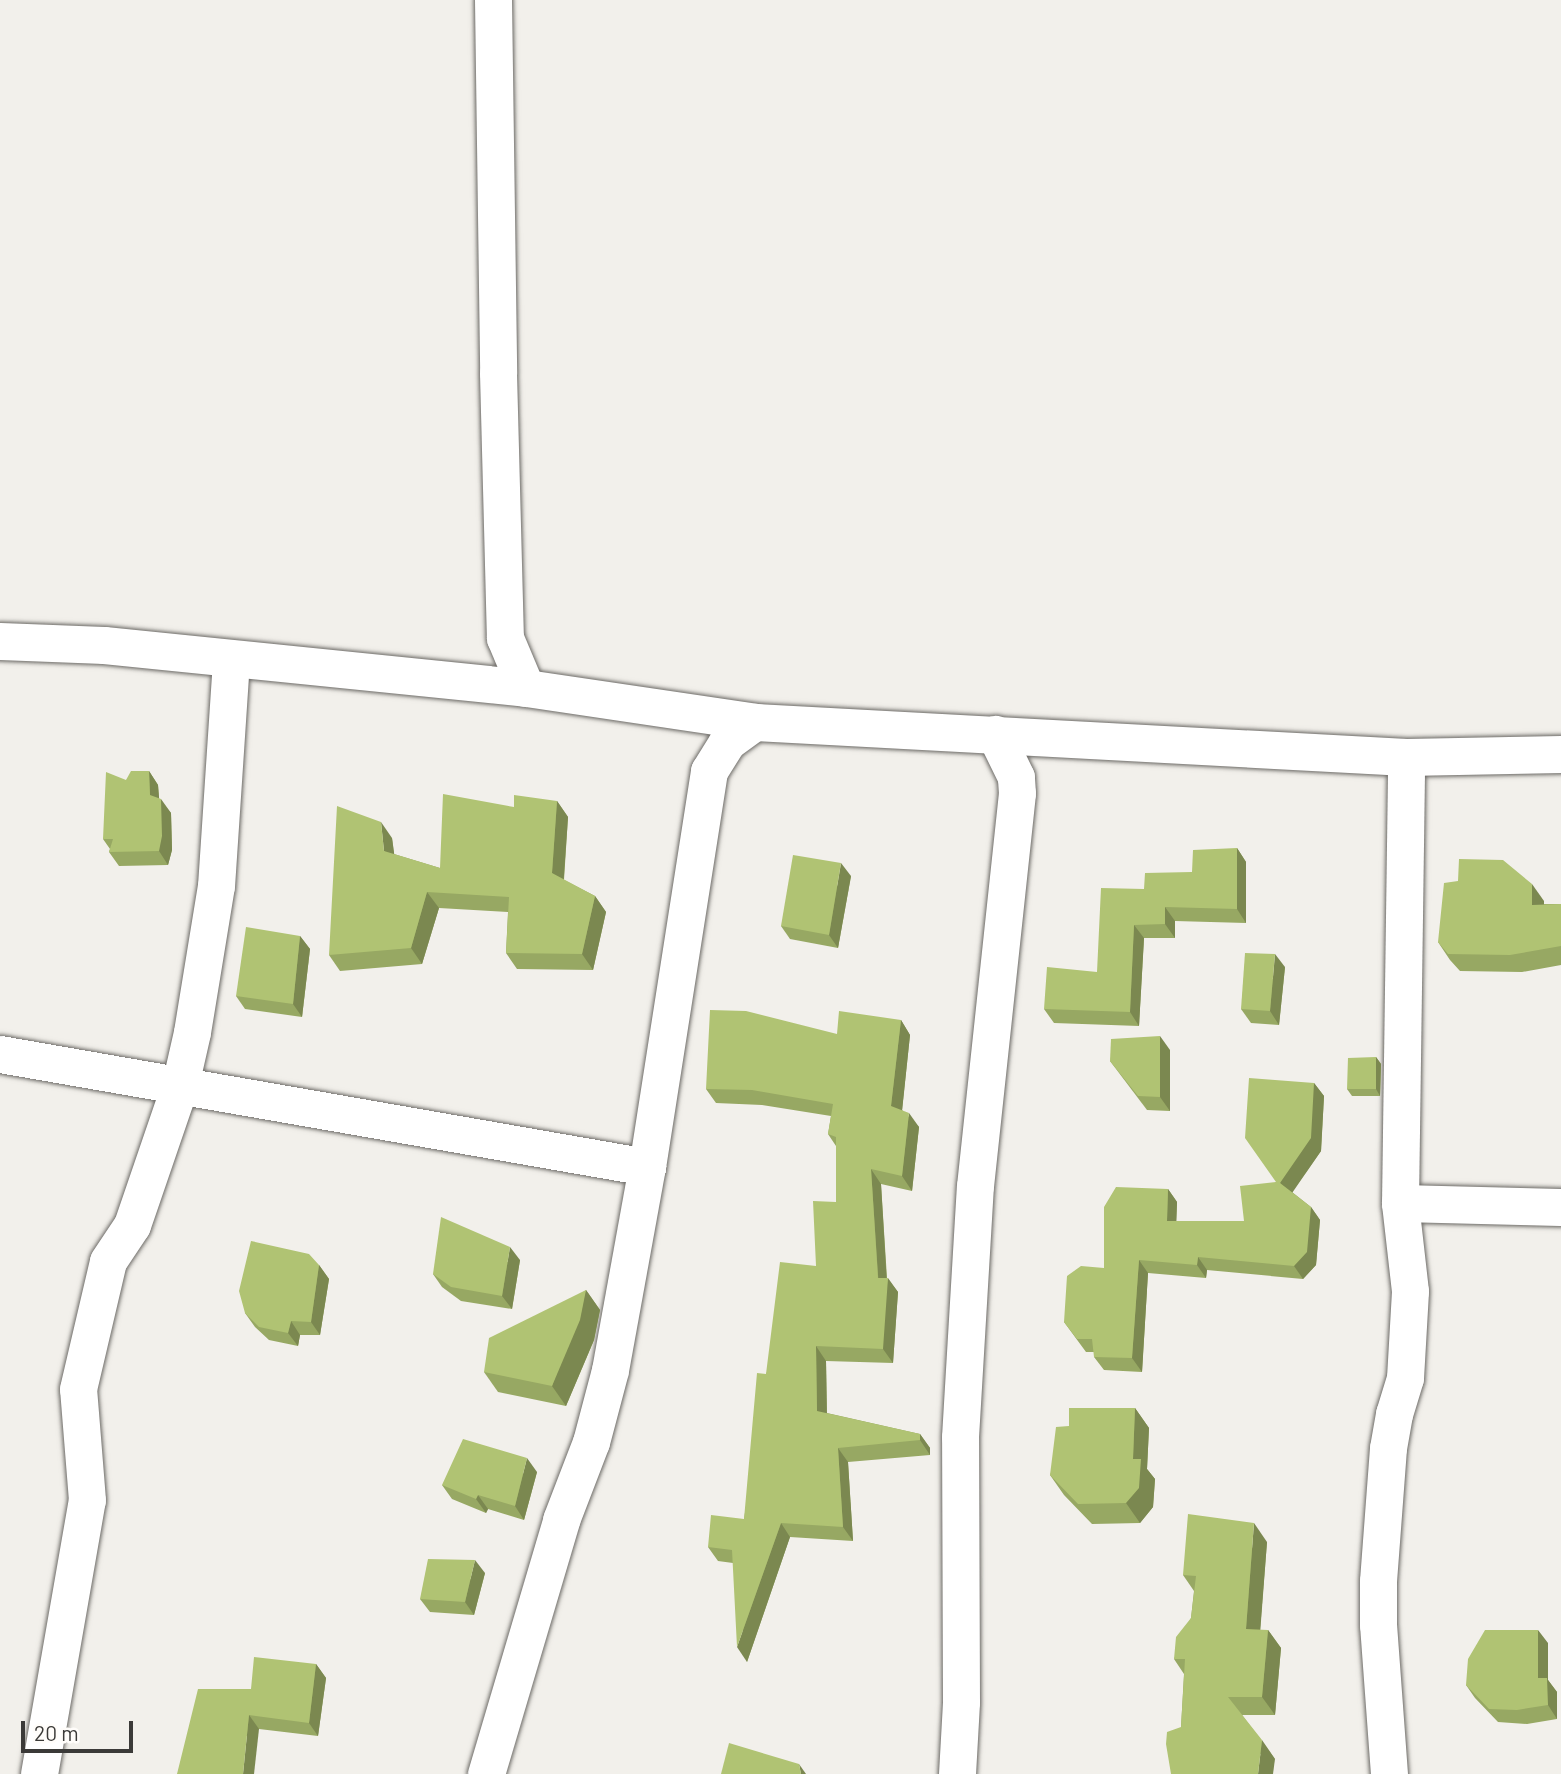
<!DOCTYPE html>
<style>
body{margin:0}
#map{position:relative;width:1561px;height:1774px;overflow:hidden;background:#f2f0eb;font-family:Barlow,sans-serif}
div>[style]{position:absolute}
.roads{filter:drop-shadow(0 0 2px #6c6a66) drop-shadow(0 0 2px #6c6a66)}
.minor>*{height:37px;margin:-18.5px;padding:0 18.5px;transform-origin:18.5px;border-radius:18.5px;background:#fff}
.wall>*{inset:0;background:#97a863}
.shaded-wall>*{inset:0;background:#7b8850}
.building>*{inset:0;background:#b0c373}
span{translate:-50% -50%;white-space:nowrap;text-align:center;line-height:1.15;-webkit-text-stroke:5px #fffdfa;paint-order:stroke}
.scale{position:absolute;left:21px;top:1721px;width:112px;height:32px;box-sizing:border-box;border:4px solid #3b3a38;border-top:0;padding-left:9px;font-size:21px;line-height:24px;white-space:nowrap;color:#3b3a38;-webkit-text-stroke:5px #fffdfa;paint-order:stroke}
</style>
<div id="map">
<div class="roads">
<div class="minor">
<i style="left:493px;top:0;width:373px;rotate:89.2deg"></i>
<i style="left:498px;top:373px;width:265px;rotate:88.5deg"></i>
<i style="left:505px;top:638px;width:54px;rotate:67.2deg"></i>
<i style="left:0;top:641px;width:104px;rotate:2.2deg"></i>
<i style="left:104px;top:645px;width:424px;rotate:5.8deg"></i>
<i style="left:526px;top:688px;width:232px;rotate:8.4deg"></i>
<i style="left:755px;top:722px;width:652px;rotate:3.08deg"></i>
<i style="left:1406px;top:757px;width:155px;rotate:-1.1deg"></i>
<i style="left:0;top:1054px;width:657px;rotate:9.91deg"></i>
<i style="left:1400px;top:1203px;width:161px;rotate:1.4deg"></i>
<i style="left:39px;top:1774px;width:278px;rotate:-80.1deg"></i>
<i style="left:87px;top:1500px;width:111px;rotate:-94.6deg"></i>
<i style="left:78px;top:1389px;width:131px;rotate:-76.8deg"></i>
<i style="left:108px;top:1261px;width:43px;rotate:-56.3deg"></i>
<i style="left:132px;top:1225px;width:148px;rotate:-71.1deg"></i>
<i style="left:180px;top:1085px;width:54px;rotate:-77.2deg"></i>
<i style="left:192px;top:1032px;width:148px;rotate:-80.7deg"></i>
<i style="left:216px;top:886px;width:228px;rotate:-86.2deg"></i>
<i style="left:486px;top:1774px;width:265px;rotate:-73.5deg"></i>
<i style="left:561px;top:1520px;width:84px;rotate:-69deg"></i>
<i style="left:591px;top:1442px;width:74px;rotate:-75.2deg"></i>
<i style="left:610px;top:1370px;width:206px;rotate:-79.7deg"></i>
<i style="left:647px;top:1167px;width:401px;rotate:-81.1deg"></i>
<i style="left:709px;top:771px;width:34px;rotate:-58deg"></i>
<i style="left:727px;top:742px;width:34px;rotate:-36deg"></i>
<i style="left:957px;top:1774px;width:72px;rotate:-86.8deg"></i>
<i style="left:961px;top:1702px;width:265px;rotate:-90.2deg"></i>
<i style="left:960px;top:1437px;width:251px;rotate:-86.6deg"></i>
<i style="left:975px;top:1186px;width:395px;rotate:-83.9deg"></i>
<i style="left:1017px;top:793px;width:16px;rotate:-94deg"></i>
<i style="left:1016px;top:777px;width:48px;rotate:-116deg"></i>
<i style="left:1389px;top:1774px;width:149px;rotate:-94.2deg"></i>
<i style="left:1378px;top:1625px;width:44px;rotate:-90deg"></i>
<i style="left:1378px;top:1581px;width:133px;rotate:-85.7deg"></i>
<i style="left:1388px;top:1448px;width:35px;rotate:-80deg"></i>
<i style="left:1394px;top:1414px;width:38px;rotate:-73deg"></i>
<i style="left:1405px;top:1378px;width:87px;rotate:-86.7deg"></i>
<i style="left:1410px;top:1291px;width:89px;rotate:-96.5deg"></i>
<i style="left:1400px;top:1203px;width:446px;rotate:-89.2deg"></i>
</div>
</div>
<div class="wall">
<i style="clip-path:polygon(149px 771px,158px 785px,159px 799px,171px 813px,172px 850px,168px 865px,119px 866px,109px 852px,110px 849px,103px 839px,126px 780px)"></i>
<i style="clip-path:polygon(557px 801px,568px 817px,564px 880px,595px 896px,606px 912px,593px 970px,517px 969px,506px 953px,508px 912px,439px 908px,422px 964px,340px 971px,329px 955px,392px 838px,394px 854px,440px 868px,514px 807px)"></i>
<i style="clip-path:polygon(1237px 848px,1246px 862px,1246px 923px,1175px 921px,1175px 938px,1144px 938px,1139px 1026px,1054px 1023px,1044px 1009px,1097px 972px,1144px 889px,1192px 872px)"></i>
<i style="clip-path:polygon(851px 876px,838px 948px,790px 939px,781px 926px)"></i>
<i style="clip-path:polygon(1544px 901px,1544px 904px,1561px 904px,1561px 965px,1522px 972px,1460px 971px,1450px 960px,1438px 942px)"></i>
<i style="clip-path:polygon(300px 936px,310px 949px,302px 1017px,245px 1009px,236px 996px)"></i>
<i style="clip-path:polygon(1285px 967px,1279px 1025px,1251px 1023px,1241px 1009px)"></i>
<i style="clip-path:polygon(901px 1020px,910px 1035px,902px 1110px,919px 1127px,912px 1191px,881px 1184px,887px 1278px,898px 1292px,893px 1363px,826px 1361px,827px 1413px,920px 1434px,930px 1448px,930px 1455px,848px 1462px,853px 1541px,790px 1537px,747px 1662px,733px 1563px,718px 1561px,708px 1547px,744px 1519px,766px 1374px,816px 1266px,836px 1202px,836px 1146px,828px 1134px,831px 1116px,762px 1105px,716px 1103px,706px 1089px,837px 1034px)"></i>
<i style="clip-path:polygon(1170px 1050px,1170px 1111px,1147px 1110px,1110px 1061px)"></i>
<i style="clip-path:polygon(1376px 1057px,1381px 1064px,1380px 1096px,1352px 1096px,1347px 1089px)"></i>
<i style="clip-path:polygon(1314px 1083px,1324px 1096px,1321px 1151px,1292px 1192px,1311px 1207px,1320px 1220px,1316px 1265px,1303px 1279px,1207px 1270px,1206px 1278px,1148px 1273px,1142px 1372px,1104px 1370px,1094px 1357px,1094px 1352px,1086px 1352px,1064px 1322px,1104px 1268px,1168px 1189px,1177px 1202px,1176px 1221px,1244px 1221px,1276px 1182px)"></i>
<i style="clip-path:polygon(520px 1260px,512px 1309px,461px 1301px,442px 1287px,433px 1274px)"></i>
<i style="clip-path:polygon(319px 1265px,329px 1279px,320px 1335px,300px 1335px,298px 1346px,269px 1340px,255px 1327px,245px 1313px)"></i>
<i style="clip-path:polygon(586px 1290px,600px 1310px,594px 1340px,566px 1406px,498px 1392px,484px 1372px)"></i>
<i style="clip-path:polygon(1135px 1408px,1149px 1428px,1147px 1469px,1155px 1479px,1153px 1507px,1140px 1523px,1092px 1524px,1064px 1495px,1050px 1475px,1069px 1426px)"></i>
<i style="clip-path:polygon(537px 1472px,524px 1520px,488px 1509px,486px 1513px,452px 1499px,442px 1485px)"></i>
<i style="clip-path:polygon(1267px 1542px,1260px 1630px,1268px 1630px,1281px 1648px,1275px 1715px,1242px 1715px,1275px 1759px,1181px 1727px,1184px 1674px,1174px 1659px,1191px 1618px,1194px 1591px,1183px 1575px)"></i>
<i style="clip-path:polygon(485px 1573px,474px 1615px,430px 1612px,420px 1599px)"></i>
<i style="clip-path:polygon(1548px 1643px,1548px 1680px,1557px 1692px,1557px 1719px,1527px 1724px,1498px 1722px,1475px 1698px,1466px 1685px)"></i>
<i style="clip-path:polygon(316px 1664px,326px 1678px,318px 1736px,259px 1729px,177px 1774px,251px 1689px)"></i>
</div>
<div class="shaded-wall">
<i style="clip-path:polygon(149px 771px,158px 785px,160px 809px,150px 795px)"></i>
<i style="clip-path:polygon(161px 799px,171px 813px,172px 850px,168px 865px,159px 851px)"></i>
<i style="clip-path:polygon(557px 801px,568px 817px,563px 889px,552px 873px)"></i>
<i style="clip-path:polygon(381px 822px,392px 838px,396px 867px,384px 851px)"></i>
<i style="clip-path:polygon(1237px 848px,1246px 862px,1246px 923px,1237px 909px)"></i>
<i style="clip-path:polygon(841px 863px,851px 876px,838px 948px,829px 935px)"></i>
<i style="clip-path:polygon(1532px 884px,1544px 901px,1544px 922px,1532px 905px)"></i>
<i style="clip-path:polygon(427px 892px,439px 908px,422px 964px,411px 948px)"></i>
<i style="clip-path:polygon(595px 896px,606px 912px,593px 970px,582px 954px)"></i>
<i style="clip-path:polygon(1165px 907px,1175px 921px,1175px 938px,1165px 924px)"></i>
<i style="clip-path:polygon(1134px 925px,1144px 938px,1139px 1026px,1130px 1012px)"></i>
<i style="clip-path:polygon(300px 936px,310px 949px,302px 1017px,293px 1004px)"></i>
<i style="clip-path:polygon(1275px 954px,1285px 967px,1279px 1025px,1270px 1011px)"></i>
<i style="clip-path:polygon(901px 1020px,910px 1035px,901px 1121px,891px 1106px)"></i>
<i style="clip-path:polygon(1160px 1036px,1170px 1050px,1170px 1111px,1160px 1097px)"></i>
<i style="clip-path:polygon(1376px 1057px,1381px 1064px,1380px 1096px,1376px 1089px)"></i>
<i style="clip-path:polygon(1314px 1083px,1324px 1096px,1321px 1151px,1290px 1196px,1280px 1183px)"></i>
<i style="clip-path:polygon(909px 1113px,919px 1127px,912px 1191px,902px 1176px)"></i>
<i style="clip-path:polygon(871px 1169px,881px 1184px,887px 1285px,888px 1278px,898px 1292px,893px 1363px,883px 1349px)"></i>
<i style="clip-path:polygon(1168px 1189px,1177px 1202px,1176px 1234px,1167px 1221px)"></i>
<i style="clip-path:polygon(1311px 1207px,1320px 1220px,1316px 1265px,1303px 1279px,1294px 1266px)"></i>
<i style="clip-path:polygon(510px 1247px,520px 1260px,512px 1309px,502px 1296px)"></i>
<i style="clip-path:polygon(1198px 1257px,1207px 1270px,1206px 1278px,1197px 1265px)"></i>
<i style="clip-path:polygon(1139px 1260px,1148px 1273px,1142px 1372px,1132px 1358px)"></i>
<i style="clip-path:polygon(319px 1265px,329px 1279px,320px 1335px,311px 1322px)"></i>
<i style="clip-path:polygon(586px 1290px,600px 1310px,594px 1340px,566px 1406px,552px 1386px)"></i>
<i style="clip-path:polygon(291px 1321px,300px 1335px,298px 1346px,288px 1333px)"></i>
<i style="clip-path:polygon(816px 1346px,826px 1361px,827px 1425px,817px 1411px)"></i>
<i style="clip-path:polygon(1135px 1408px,1149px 1428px,1147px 1469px,1155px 1479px,1153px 1507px,1140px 1523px,1126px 1503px,1133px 1459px)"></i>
<i style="clip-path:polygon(920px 1434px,930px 1448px,930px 1455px,920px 1440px)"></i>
<i style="clip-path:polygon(838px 1448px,848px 1462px,853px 1541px,843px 1527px)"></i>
<i style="clip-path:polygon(527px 1458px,537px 1472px,524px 1520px,515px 1506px)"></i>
<i style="clip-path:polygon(478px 1495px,488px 1509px,486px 1513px,476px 1499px)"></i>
<i style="clip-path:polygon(781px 1523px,790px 1537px,747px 1662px,737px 1647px)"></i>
<i style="clip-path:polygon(1254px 1523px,1267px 1542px,1259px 1647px,1246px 1629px)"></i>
<i style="clip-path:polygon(475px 1560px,485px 1573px,474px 1615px,465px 1602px)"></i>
<i style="clip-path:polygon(1268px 1630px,1281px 1648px,1275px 1715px,1262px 1697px)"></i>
<i style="clip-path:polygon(1538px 1630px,1548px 1643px,1548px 1680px,1557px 1692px,1557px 1719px,1548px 1705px,1538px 1678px)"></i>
<i style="clip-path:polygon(316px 1664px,326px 1678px,318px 1736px,309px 1723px)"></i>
<i style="clip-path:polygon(249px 1715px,259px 1729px,254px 1774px,243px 1774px)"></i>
<i style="clip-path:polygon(1262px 1740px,1275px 1759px,1273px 1774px,1258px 1774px)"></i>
<i style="clip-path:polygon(799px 1764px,806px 1774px,801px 1774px)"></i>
</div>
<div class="building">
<i style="clip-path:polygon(131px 771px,149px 771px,150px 795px,161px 799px,162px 836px,159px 851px,109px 852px,113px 839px,103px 839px,106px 772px,126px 780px)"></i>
<i style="clip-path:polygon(443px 794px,514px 807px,514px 795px,557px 801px,552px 873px,595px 896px,582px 954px,506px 953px,509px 897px,427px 892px,411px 948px,329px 955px,337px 806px,381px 822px,384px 851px,440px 868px)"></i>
<i style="clip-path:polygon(1237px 848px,1237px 909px,1165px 907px,1165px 924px,1134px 925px,1130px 1012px,1044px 1009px,1047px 967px,1097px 972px,1101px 888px,1144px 889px,1145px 873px,1192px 872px,1193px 850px)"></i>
<i style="clip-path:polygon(793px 855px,841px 863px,829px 935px,781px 926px)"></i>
<i style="clip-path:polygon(1459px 859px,1503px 860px,1532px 884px,1532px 905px,1561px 904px,1561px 946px,1510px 955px,1448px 954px,1438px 942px,1444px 883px,1458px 881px)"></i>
<i style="clip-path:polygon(246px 927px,300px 936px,293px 1004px,236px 996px)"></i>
<i style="clip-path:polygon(1245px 953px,1275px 954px,1270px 1011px,1241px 1009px)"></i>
<i style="clip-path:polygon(710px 1010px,746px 1011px,837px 1034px,839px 1011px,901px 1020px,891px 1106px,909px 1113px,902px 1176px,871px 1169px,878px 1278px,888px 1278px,883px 1349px,816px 1346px,817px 1411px,920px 1434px,920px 1440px,838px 1448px,843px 1527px,781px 1523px,737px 1647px,732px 1550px,708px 1547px,711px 1515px,744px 1519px,757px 1373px,766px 1374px,780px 1262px,816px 1266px,813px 1201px,836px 1202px,836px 1137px,828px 1134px,833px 1104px,752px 1090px,706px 1089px)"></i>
<i style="clip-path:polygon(1160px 1036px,1160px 1097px,1138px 1096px,1110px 1061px,1111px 1039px)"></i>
<i style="clip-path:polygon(1376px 1057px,1376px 1089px,1347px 1089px,1348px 1058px)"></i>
<i style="clip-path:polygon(1249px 1078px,1314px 1083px,1311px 1138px,1280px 1183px,1311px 1207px,1307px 1252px,1294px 1266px,1198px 1257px,1197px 1265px,1139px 1260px,1132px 1358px,1094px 1357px,1092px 1339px,1077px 1339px,1064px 1322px,1067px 1276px,1081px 1266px,1104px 1268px,1104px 1207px,1116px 1187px,1168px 1189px,1167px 1221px,1244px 1221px,1240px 1186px,1276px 1182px,1245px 1138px)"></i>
<i style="clip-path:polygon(441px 1217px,510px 1247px,502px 1296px,451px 1287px,433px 1274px)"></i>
<i style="clip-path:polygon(251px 1241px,309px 1254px,319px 1265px,311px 1322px,291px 1321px,288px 1333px,259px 1327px,245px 1313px,239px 1291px)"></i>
<i style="clip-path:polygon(586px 1290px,580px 1320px,552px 1386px,484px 1372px,489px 1338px)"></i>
<i style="clip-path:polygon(1069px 1408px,1135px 1408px,1133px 1459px,1141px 1459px,1139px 1488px,1126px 1503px,1078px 1504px,1050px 1475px,1056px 1427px,1069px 1426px)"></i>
<i style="clip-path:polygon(463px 1439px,527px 1458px,515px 1506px,478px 1495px,476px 1499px,442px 1485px)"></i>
<i style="clip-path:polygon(1188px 1514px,1254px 1523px,1246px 1629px,1268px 1630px,1262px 1697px,1228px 1697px,1262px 1740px,1258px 1774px,1171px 1774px,1166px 1744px,1167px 1732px,1181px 1727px,1185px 1659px,1174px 1659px,1176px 1637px,1191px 1618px,1196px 1576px,1183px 1575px)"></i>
<i style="clip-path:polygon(428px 1559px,475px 1560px,465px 1602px,420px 1599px)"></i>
<i style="clip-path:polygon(1485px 1630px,1538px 1630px,1538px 1678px,1547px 1678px,1548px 1705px,1517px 1710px,1489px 1709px,1466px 1685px,1468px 1659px)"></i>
<i style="clip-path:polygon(254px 1657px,316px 1664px,309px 1723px,249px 1715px,243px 1774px,177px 1774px,198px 1689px,251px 1689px)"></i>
<i style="clip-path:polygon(729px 1743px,799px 1764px,801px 1774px,721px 1774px)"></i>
</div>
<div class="scale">20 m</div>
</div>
